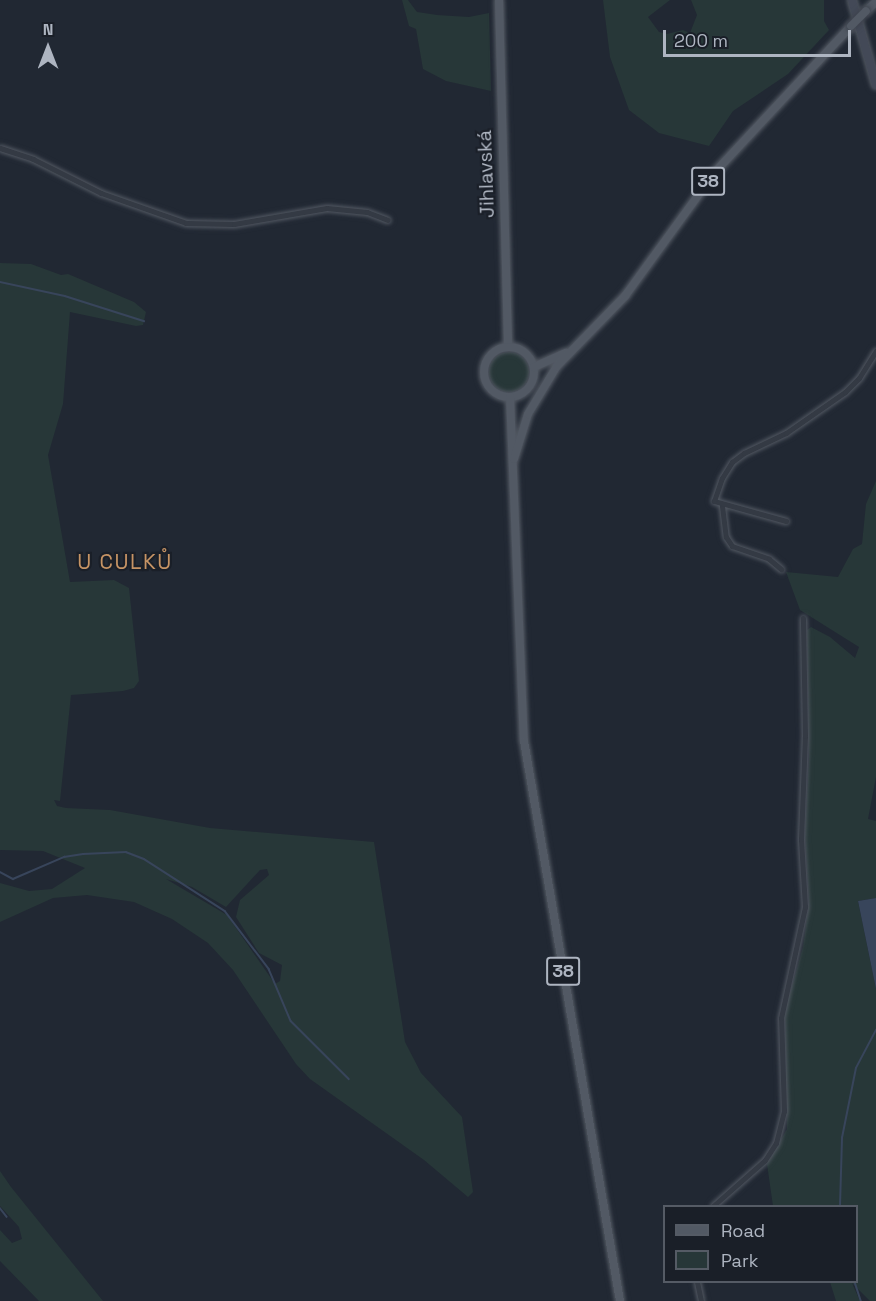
<!DOCTYPE html>
<meta charset="utf-8">
<style>
body{margin:0}
#map{position:relative;width:876px;height:1301px;overflow:hidden;background:#212833;font-family:"Space Grotesk",sans-serif}
div>[style]{position:absolute}
.green>*{inset:0;background:#273738}
.round{border-radius:50%}
.water>*{inset:0;background:#38455b}
.stream>*{height:1.5px;margin:-0.75px;padding:0 0.75px;transform-origin:0.75px;border-radius:0.75px;background:#38455b}
.roads{filter:drop-shadow(0 0 2px #525862) drop-shadow(0 0 2px #525862)}
.street>*{height:5px;margin:-2.5px;padding:0 2.5px;transform-origin:2.5px;border-radius:2.5px;background:#343a44}
.secondary>*{height:8px;margin:-4px;padding:0 4px;transform-origin:4px;border-radius:4px;background:#434957}
.primary>*{height:8px;margin:-4px;padding:0 4px;transform-origin:4px;border-radius:4px;background:#525964}
.primary>.ring{margin:-4px;padding:0;box-sizing:content-box;background:none;border:8px solid #525964;border-radius:50%}
.bridges{filter:drop-shadow(0 0 2px #3e434e) drop-shadow(0 0 2px #3e434e)}
.primary-bridge>*{height:8px;margin:-4px;padding:0 4px;transform-origin:4px;border-radius:4px;background:#525964}
span{translate:-50% -50%;white-space:nowrap;text-align:center;line-height:1.15;-webkit-text-stroke:4.5px #1a1f28;paint-order:stroke}
.shield-label span{padding:2px 4px;background:#1a1f28;border:2px solid;border-radius:4px;-webkit-text-stroke-width:0}
.shield-label{font-size:18px;color:#aeb5c1;font-weight:700}
.street-label{font-size:20px;color:#aeb5c1}
.neighbourhood-label{font-size:21px;color:#c69465;letter-spacing:1.5px}
.legend{position:absolute;left:663px;top:1205px;width:195px;height:78px;box-sizing:border-box;background:#1a1f28;border:2px solid #555b65;margin:0;padding:8px 10px;list-style:none;font-size:18px;color:#aeb5c1}
.legend li{display:flex;align-items:center;gap:12px;height:30px}
.legend b{width:30px;border:2px solid #555b65}
.north{position:absolute;left:18px;top:18px;width:60px;height:60px;-webkit-text-stroke:4px #1a1f28;paint-order:stroke;rotate:0deg;font-size:16px;font-weight:700;line-height:24px;text-align:center;color:#aeb5c1}
.north::after{content:'';display:block;margin:auto;width:21px;height:27px;background:#aeb5c1;clip-path:polygon(50% 0,100% 100%,50% 72%,0 100%)}
.scale{position:absolute;left:663px;top:30px;width:188px;height:27px;box-sizing:border-box;border:3px solid #aeb5c1;border-top:0;padding-left:8px;font-size:18px;line-height:21px;white-space:nowrap;color:#aeb5c1;-webkit-text-stroke:4px #1a1f28;paint-order:stroke}
</style>
<div id="map">
<div class="green">
<i style="clip-path:polygon(402px 0,408px 0,417px 12px,437px 15px,469px 17px,489px 13px,491px 91px,446px 81px,423px 69px,416px 29px,409px 26px)"></i>
<i style="clip-path:polygon(603px 0,670px 0,648px 17px,659px 32px,667px 34px,683px 30px,690px 33px,697px 15px,691px 0,824px 0,824px 21px,829px 30px,788px 74px,733px 111px,709px 146px,659px 133px,629px 110px,610px 57px)"></i>
<i style="clip-path:polygon(evenodd,0 263px,31px 264px,61px 275px,68px 274px,134px 302px,146px 312px,143px 325px,136px 326px,70px 312px,63px 404px,48px 455px,70px 582px,114px 580px,129px 588px,139px 681px,134px 688px,123px 691px,71px 695px,60px 801px,54px 800px,57px 806px,66px 808px,110px 810px,210px 828px,374px 842px,405px 1042px,421px 1073px,462px 1117px,473px 1192px,468px 1197px,424px 1160px,310px 1079px,296px 1064px,233px 970px,208px 943px,172px 919px,134px 902px,87px 895px,53px 898px,0 922px,0 883px,29px 891px,52px 889px,85px 868px,43px 851px,0 850px,0 263px,267px 869px,269px 875px,240px 900px,236px 917px,259px 953px,282px 965px,280px 981px,275px 984px,227px 915px,166px 879px,192px 887px,226px 907px,260px 870px,267px 869px)"></i>
<i class="round" style="left:489px;top:352px;width:40px;height:40px"></i>
<i style="clip-path:polygon(876px 481px,876px 777px,868px 819px,876px 821px,876px 898px,858px 901px,876px 989px,876px 1301px,870px 1301px,852px 1283px,860px 1301px,836px 1301px,830px 1282px,856px 1282px,856px 1206px,773px 1206px,767px 1164px,787px 1129px,785px 1011px,803px 947px,809px 902px,805px 835px,809px 757px,807px 630px,811px 627px,830px 637px,855px 658px,859px 647px,800px 610px,786px 572px,838px 577px,853px 549px,862px 544px,866px 504px)"></i>
<i style="clip-path:polygon(0 1171px,11px 1187px,103px 1301px,39px 1301px,0 1261px,0 1230px,12px 1243px,22px 1239px,19px 1227px,0 1206px)"></i>
</div>
<div class="water">
<i style="clip-path:polygon(876px 898px,876px 989px,858px 901px)"></i>
</div>
<div class="stream">
<i style="left:0;top:282px;width:66px;rotate:12.2deg"></i>
<i style="left:65px;top:296px;width:83px;rotate:17.6deg"></i>
<i style="left:0;top:872px;width:15px;rotate:28deg"></i>
<i style="left:13px;top:879px;width:56px;rotate:-23.3deg"></i>
<i style="left:64px;top:857px;width:19px;rotate:-9deg"></i>
<i style="left:83px;top:854px;width:43px;rotate:-2.7deg"></i>
<i style="left:126px;top:852px;width:19px;rotate:21deg"></i>
<i style="left:144px;top:859px;width:96px;rotate:32.7deg"></i>
<i style="left:225px;top:911px;width:73px;rotate:52.8deg"></i>
<i style="left:269px;top:969px;width:56px;rotate:67.1deg"></i>
<i style="left:291px;top:1021px;width:82px;rotate:45deg"></i>
<i style="left:840px;top:1206px;width:68px;rotate:-88.3deg"></i>
<i style="left:842px;top:1138px;width:71px;rotate:-78.7deg"></i>
<i style="left:856px;top:1068px;width:43px;rotate:-62.2deg"></i>
<i style="left:0;top:1208px;width:11px;rotate:52deg"></i>
<i style="left:855px;top:1282px;width:20px;rotate:72deg"></i>
</div>
<div class="roads">
<div class="street">
<i style="left:0;top:148px;width:35px;rotate:18deg"></i>
<i style="left:33px;top:159px;width:76px;rotate:26.6deg"></i>
<i style="left:101px;top:193px;width:90px;rotate:19.4deg"></i>
<i style="left:186px;top:223px;width:48px;rotate:1.2deg"></i>
<i style="left:234px;top:224px;width:94px;rotate:-9.8deg"></i>
<i style="left:327px;top:208px;width:40px;rotate:5.7deg"></i>
<i style="left:367px;top:212px;width:22px;rotate:21deg"></i>
<i style="left:722px;top:506px;width:31px;rotate:83deg"></i>
<i style="left:726px;top:537px;width:11px;rotate:56deg"></i>
<i style="left:732px;top:546px;width:39px;rotate:19deg"></i>
<i style="left:769px;top:559px;width:16px;rotate:40deg"></i>
<i style="left:786px;top:521px;width:75px;rotate:-164.5deg"></i>
<i style="left:714px;top:501px;width:24px;rotate:-71deg"></i>
<i style="left:722px;top:478px;width:19px;rotate:-58deg"></i>
<i style="left:732px;top:462px;width:15px;rotate:-37deg"></i>
<i style="left:744px;top:453px;width:47px;rotate:-25.5deg"></i>
<i style="left:786px;top:433px;width:72px;rotate:-34.8deg"></i>
<i style="left:845px;top:392px;width:20px;rotate:-45deg"></i>
<i style="left:859px;top:378px;width:32px;rotate:-58deg"></i>
<i style="left:713px;top:1206px;width:69px;rotate:-41.5deg"></i>
<i style="left:765px;top:1160px;width:20px;rotate:-57deg"></i>
<i style="left:776px;top:1143px;width:33px;rotate:-76deg"></i>
<i style="left:784px;top:1111px;width:93px;rotate:-91.8deg"></i>
<i style="left:781px;top:1018px;width:114px;rotate:-77.8deg"></i>
<i style="left:805px;top:907px;width:68px;rotate:-93.4deg"></i>
<i style="left:801px;top:839px;width:103px;rotate:-87.8deg"></i>
<i style="left:805px;top:736px;width:118px;rotate:-91deg"></i>
<i style="left:697px;top:1282px;width:19px;rotate:78deg"></i>
</div>
<div class="secondary">
<i style="left:852px;top:0;width:88px;rotate:74.2deg"></i>
</div>
<div class="primary">
<i style="left:499px;top:0;width:347px;rotate:88.5deg"></i>
<i style="left:866px;top:11px;width:13px;rotate:-42deg"></i>
<i class="ring" style="left:484px;top:347px;width:42px;height:42px"></i>
<i style="left:534px;top:367px;width:35px;rotate:-24deg"></i>
<i style="left:510px;top:397px;width:344px;rotate:87.7deg"></i>
<i style="left:524px;top:741px;width:568px;rotate:80.27deg"></i>
<i style="left:514px;top:459px;width:47px;rotate:-72.7deg"></i>
<i style="left:528px;top:414px;width:56px;rotate:-58.9deg"></i>
<i style="left:557px;top:366px;width:98px;rotate:-45.8deg"></i>
<i style="left:625px;top:296px;width:153px;rotate:-54deg"></i>
<i style="left:715px;top:172px;width:200px;rotate:-47deg"></i>
</div>
</div>
<div class="bridges">
<div class="primary-bridge">
<i style="left:851px;top:26px;width:21px;rotate:-45deg"></i>
</div>
</div>
<div class="shield-label">
<span style="left:708px;top:181px">38</span>
<span style="left:563px;top:971px">38</span>
</div>
<div class="street-label">
<span style="left:486px;top:174px;rotate:-92deg">Jihlavská</span>
</div>
<div class="neighbourhood-label">
<span style="left:125px;top:562px">U CULKŮ</span>
</div>
<ul class="legend">
<li><b style="height:8px;background:#525964"></b>Road</li>
<li><b style="height:16px;background:#273738"></b>Park</li>
</ul>
<div class="north">N</div>
<div class="scale">200 m</div>
</div>
